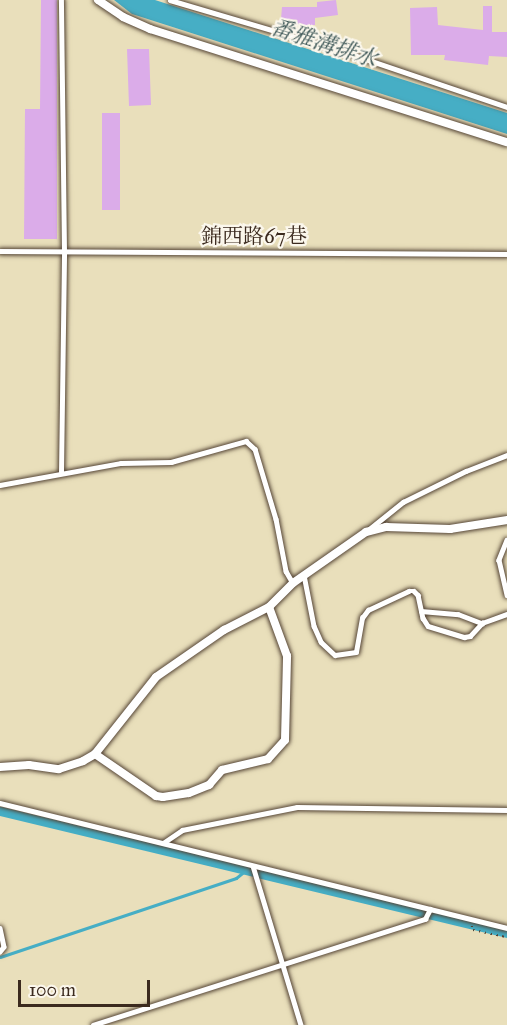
<!DOCTYPE html>
<meta charset="utf-8">
<style>
body{margin:0}
#map{position:relative;width:507px;height:1025px;overflow:hidden;background:#e9dfbb;font-family:"IM FELL Great Primer","Noto Serif TC",serif}
div>[style]{position:absolute}
.water>*{inset:0;background:#46aec5}
.stream>*{height:3px;margin:-1.5px;padding:0 1.5px;transform-origin:1.5px;border-radius:1.5px;background:#46aec5}
.canal>*{height:9px;margin:-4.5px;padding:0 4.5px;transform-origin:4.5px;border-radius:4.5px;background:#46aec5}
.building>*{inset:0;background:#dbace9}
.path>*{height:1.5px;margin-top:-0.75px;transform-origin:0;background:repeating-linear-gradient(90deg,#554536 0 1.5px,transparent 0 6px)}
.roads{filter:drop-shadow(0 0 2px #554536) drop-shadow(0 0 2px #554536)}
.service>*{height:4.5px;margin:-2.25px;padding:0 2.25px;transform-origin:2.25px;border-radius:2.25px;background:#fff}
.minor>*{height:8px;margin:-4px;padding:0 4px;transform-origin:4px;border-radius:4px;background:#fff}
span{translate:-50% -50%;white-space:nowrap;text-align:center;line-height:1.15;-webkit-text-stroke:4.5px #fbf7ec;paint-order:stroke}
.street-label{font-size:21px;color:#3b2a1e}
.water-label{font-size:22px;color:#3f5858;font-style:italic}
.scale{position:absolute;left:18px;top:980px;width:132px;height:27px;box-sizing:border-box;border:3px solid #3b2a1e;border-top:0;padding-left:8px;font-size:18px;line-height:21px;white-space:nowrap;color:#3b2a1e;-webkit-text-stroke:4px #fbf7ec;paint-order:stroke}
</style>
<div id="map">
<div class="water">
<i style="clip-path:polygon(114px 0,155px 0,507px 113px,507px 134px,132px 14px)"></i>
</div>
<div class="stream">
<i style="left:0;top:957px;width:249px;rotate:-18.5deg"></i>
<i style="left:236px;top:878px;width:13px;rotate:-39deg"></i>
</div>
<div class="canal">
<i style="left:0;top:811px;width:521px;rotate:13.53deg"></i>
</div>
<div class="building">
<i style="clip-path:polygon(41px 0,57px 0,57px 239px,24px 239px,25px 109px,40px 109px)"></i>
<i style="clip-path:polygon(336px 0,338px 15px,315px 18px,315px 25px,297px 25px,297px 20px,281px 19px,282px 7px,317px 7px,317px 2px)"></i>
<i style="clip-path:polygon(483px 6px,492px 6px,492px 32px,507px 32px,507px 57px,489px 56px,488px 65px,444px 60px,445px 55px,411px 55px,410px 8px,437px 7px,438px 25px,483px 30px)"></i>
<i style="clip-path:polygon(127px 49px,149px 49px,151px 105px,129px 106px)"></i>
<i style="clip-path:polygon(102px 113px,120px 113px,120px 210px,102px 210px)"></i>
</div>
<div class="path">
<i style="left:472px;top:926px;width:4px;rotate:76deg"></i>
<i style="left:473px;top:930px;width:35px;rotate:12deg"></i>
</div>
<div class="roads">
<div class="service">
<i style="left:170px;top:0;width:167px;rotate:16.4deg"></i>
<i style="left:330px;top:47px;width:187px;rotate:18.7deg"></i>
<i style="left:0;top:251px;width:507px;rotate:0.34deg"></i>
<i style="left:61px;top:472px;width:220px;rotate:-89.2deg"></i>
<i style="left:64px;top:252px;width:252px;rotate:-90.7deg"></i>
<i style="left:0;top:485px;width:123px;rotate:-10.3deg"></i>
<i style="left:121px;top:463px;width:50px;rotate:-1.1deg"></i>
<i style="left:171px;top:462px;width:78px;rotate:-15.6deg"></i>
<i style="left:246px;top:441px;width:12px;rotate:42deg"></i>
<i style="left:255px;top:449px;width:73px;rotate:73.3deg"></i>
<i style="left:276px;top:519px;width:53px;rotate:79.1deg"></i>
<i style="left:286px;top:571px;width:14px;rotate:60deg"></i>
<i style="left:368px;top:530px;width:45px;rotate:-38.7deg"></i>
<i style="left:403px;top:502px;width:70px;rotate:-26.2deg"></i>
<i style="left:466px;top:471px;width:44px;rotate:-21.3deg"></i>
<i style="left:507px;top:540px;width:22px;rotate:112deg"></i>
<i style="left:499px;top:560px;width:36px;rotate:77deg"></i>
<i style="left:304px;top:575px;width:52px;rotate:78.9deg"></i>
<i style="left:314px;top:626px;width:17px;rotate:66deg"></i>
<i style="left:321px;top:642px;width:19px;rotate:43deg"></i>
<i style="left:335px;top:655px;width:21px;rotate:-8deg"></i>
<i style="left:356px;top:652px;width:35px;rotate:-80deg"></i>
<i style="left:362px;top:618px;width:10px;rotate:-53deg"></i>
<i style="left:368px;top:610px;width:45px;rotate:-24.9deg"></i>
<i style="left:409px;top:591px;width:5px"></i>
<i style="left:414px;top:591px;width:6px;rotate:45deg"></i>
<i style="left:418px;top:595px;width:24px;rotate:78deg"></i>
<i style="left:423px;top:618px;width:9px;rotate:58deg"></i>
<i style="left:428px;top:626px;width:38px;rotate:17deg"></i>
<i style="left:464px;top:637px;width:6px;rotate:-9deg"></i>
<i style="left:470px;top:636px;width:18px;rotate:-47deg"></i>
<i style="left:482px;top:623px;width:27px;rotate:-20deg"></i>
<i style="left:421px;top:611px;width:37px;rotate:5deg"></i>
<i style="left:458px;top:614px;width:26px;rotate:21deg"></i>
<i style="left:0;top:803px;width:522px;rotate:13.85deg"></i>
<i style="left:163px;top:843px;width:23px;rotate:-34deg"></i>
<i style="left:182px;top:830px;width:117px;rotate:-11.3deg"></i>
<i style="left:297px;top:807px;width:210px;rotate:0.8deg"></i>
<i style="left:253px;top:866px;width:166px;rotate:73.2deg"></i>
<i style="left:0;top:928px;width:19px;rotate:78deg"></i>
<i style="left:4px;top:947px;width:6px;rotate:129deg"></i>
<i style="left:93px;top:1025px;width:349px;rotate:-17.7deg"></i>
<i style="left:425px;top:919px;width:11px;rotate:-63deg"></i>
</div>
<div class="minor">
<i style="left:98px;top:0;width:30px;rotate:34deg"></i>
<i style="left:123px;top:17px;width:30px;rotate:24deg"></i>
<i style="left:150px;top:29px;width:374px;rotate:17.6deg"></i>
<i style="left:95px;top:754px;width:74px;rotate:34.5deg"></i>
<i style="left:156px;top:796px;width:7px;rotate:8deg"></i>
<i style="left:163px;top:797px;width:26px;rotate:-9deg"></i>
<i style="left:189px;top:793px;width:22px;rotate:-22deg"></i>
<i style="left:209px;top:785px;width:20px;rotate:-49deg"></i>
<i style="left:222px;top:770px;width:47px;rotate:-13.4deg"></i>
<i style="left:268px;top:759px;width:25px;rotate:-48deg"></i>
<i style="left:285px;top:740px;width:84px;rotate:-88.6deg"></i>
<i style="left:287px;top:656px;width:52px;rotate:-110.2deg"></i>
<i style="left:0;top:767px;width:29px;rotate:-4deg"></i>
<i style="left:29px;top:765px;width:30px;rotate:8deg"></i>
<i style="left:59px;top:769px;width:25px;rotate:-18deg"></i>
<i style="left:83px;top:761px;width:14px;rotate:-30deg"></i>
<i style="left:95px;top:754px;width:98px;rotate:-51.6deg"></i>
<i style="left:156px;top:677px;width:83px;rotate:-34.7deg"></i>
<i style="left:224px;top:630px;width:51px;rotate:-27.1deg"></i>
<i style="left:269px;top:607px;width:34px;rotate:-45deg"></i>
<i style="left:293px;top:583px;width:89px;rotate:-34.9deg"></i>
<i style="left:366px;top:532px;width:21px;rotate:-14deg"></i>
<i style="left:386px;top:527px;width:64px;rotate:1.8deg"></i>
<i style="left:450px;top:529px;width:58px;rotate:-9deg"></i>
</div>
</div>
<div class="street-label">
<span style="left:254px;top:236px">錦西路67巷</span>
</div>
<div class="water-label">
<span style="left:324px;top:43px;rotate:18deg">番雅溝排水</span>
</div>
<div class="scale">100 m</div>
</div>
